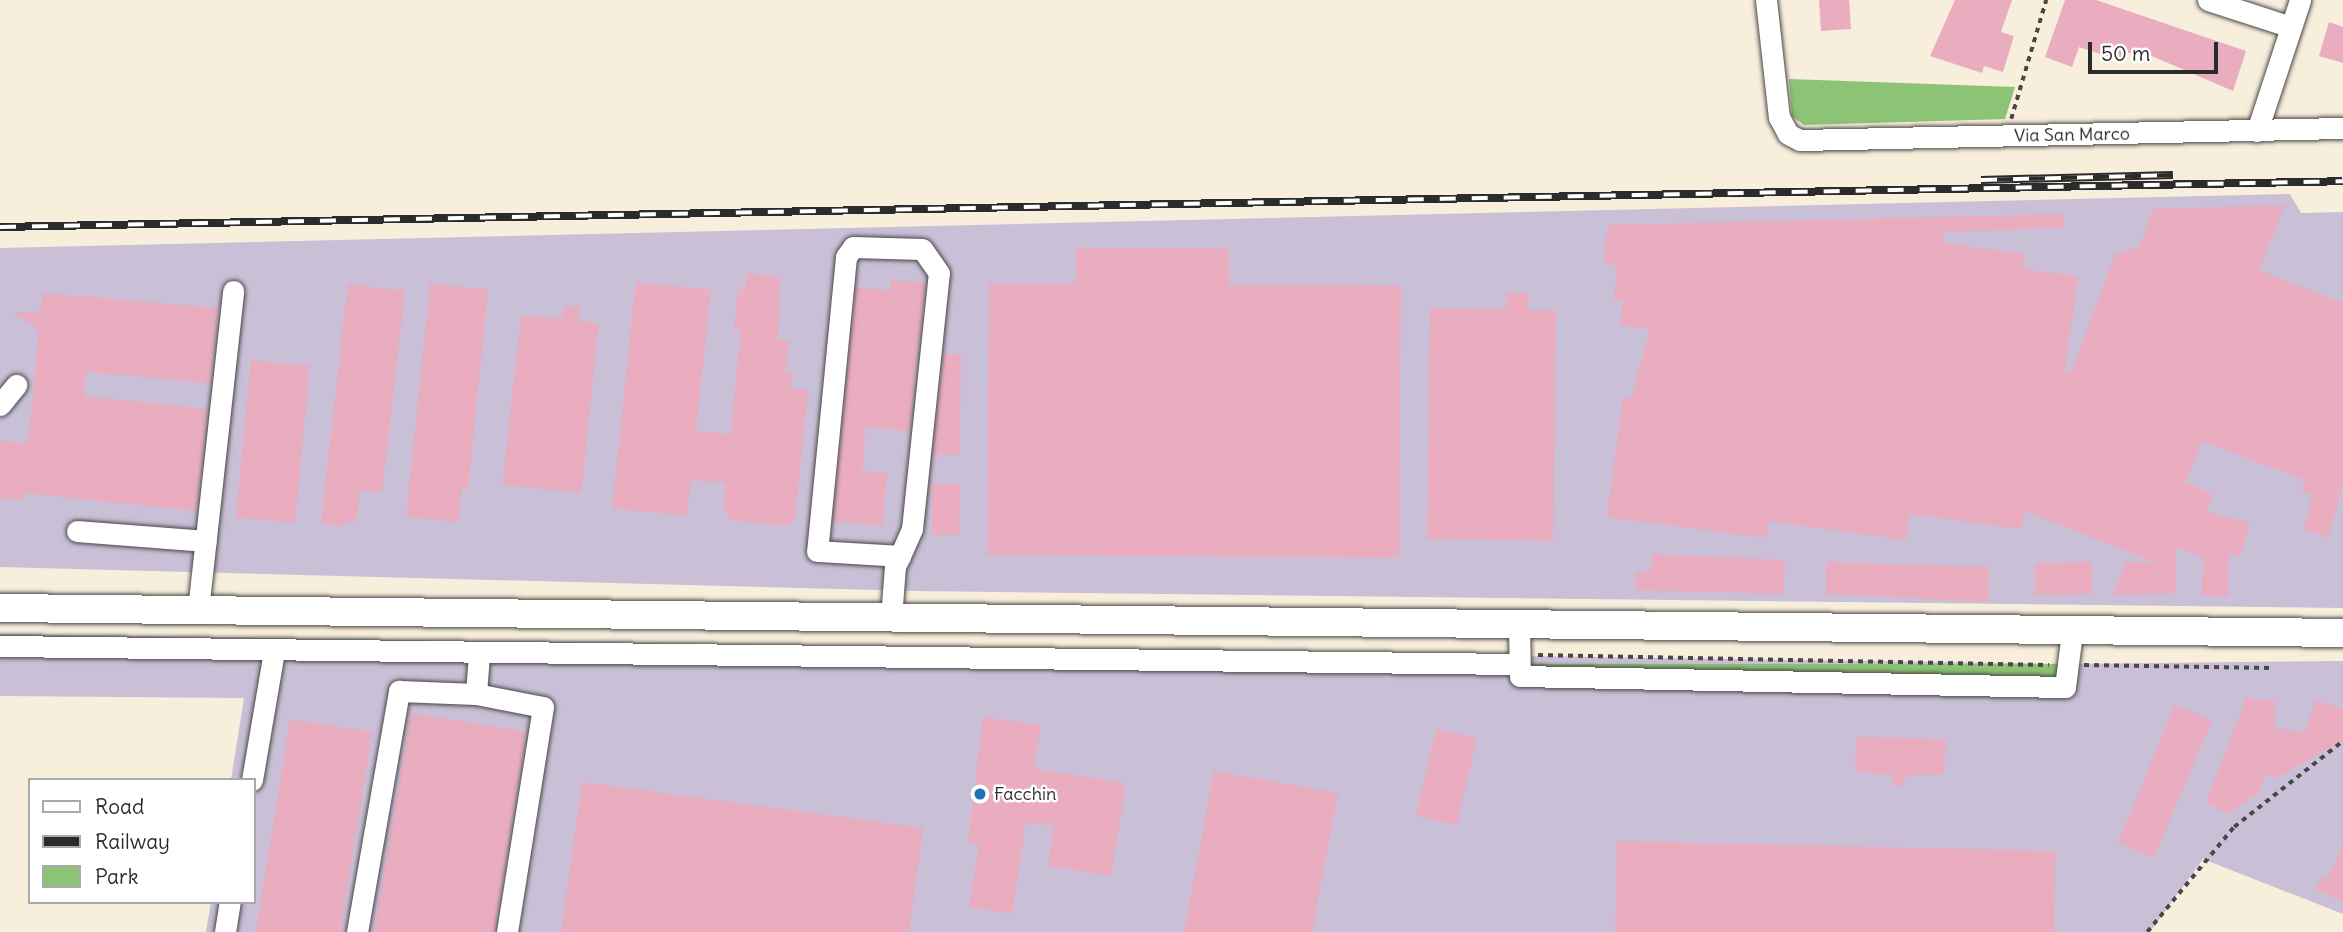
<!DOCTYPE html>
<style>
body{margin:0}
#map{position:relative;width:2343px;height:932px;overflow:hidden;background:#f7eedc;font-family:Delius,sans-serif}
div>[style]{position:absolute}
.industrial>*{inset:0;background:#c9bfd7}
.green>*{inset:0;background:#8dc375}
.building>*{inset:0;background:#eaacbf}
.path>*{height:3.5px;margin-top:-1.75px;transform-origin:0;background:repeating-linear-gradient(90deg,#4a4846 0 5px,transparent 0 10px)}
.roads{filter:drop-shadow(0 0 2px #4a4846) drop-shadow(0 0 2px #4a4846)}
.minor>*{height:21px;margin:-10.5px;padding:0 10.5px;transform-origin:10.5px;border-radius:10.5px;background:#fff}
.major>*{height:28px;margin:-14px;padding:0 14px;transform-origin:14px;border-radius:14px;background:#fff}
.rail>*{height:8px;margin-top:-4px;transform-origin:0;background:repeating-linear-gradient(90deg,#fff 0 16px,#2b2b2b 0 32px);box-sizing:border-box;border-block:2px solid #2b2b2b}
.dots>*{width:19px;height:19px;translate:-50% -50%;box-sizing:border-box;border:4px solid #fff;border-radius:50%}
span{translate:-50% -50%;white-space:nowrap;text-align:center;line-height:1.15;-webkit-text-stroke:5px #fff;paint-order:stroke}
.street-label{font-size:18px;color:#2b2b2b}
.poi-label{font-size:18px;color:#2b2b2b}
.left{translate:0 -50%;text-align:left}
.legend{position:absolute;left:28px;top:778px;width:228px;height:126px;box-sizing:border-box;background:#fff;border:2px solid #aaa;margin:0;padding:9px 12px;list-style:none;font-size:21px;color:#2b2b2b}
.legend li{display:flex;align-items:center;gap:14px;height:35px}
.legend b{width:35px;border:2px solid #aaa}
.scale{position:absolute;left:2088px;top:42px;width:130px;height:32px;box-sizing:border-box;border:4px solid #2b2b2b;border-top:0;padding-left:9px;font-size:21px;line-height:24px;white-space:nowrap;color:#2b2b2b;-webkit-text-stroke:5px #fff;paint-order:stroke}
</style>
<div id="map">
<div class="industrial">
<i style="clip-path:polygon(2290px 194px,2301px 213px,2343px 212px,2343px 608px,915px 591px,0 567px,0 248px)"></i>
<i style="clip-path:polygon(0 634px,2068px 664px,2343px 661px,2343px 914px,2203px 859px,2150px 932px,206px 932px,211px 902px,254px 902px,254px 780px,231px 780px,244px 698px,0 696px)"></i>
</div>
<div class="green">
<i style="clip-path:polygon(1789px 79px,2015px 87px,2005px 119px,1804px 125px,1792px 116px)"></i>
<i style="clip-path:polygon(1518px 664px,2068px 664px,2065px 687px,1520px 676px)"></i>
</div>
<div class="building">
<i style="clip-path:polygon(1819px 0,1849px 0,1851px 29px,1821px 31px)"></i>
<i style="clip-path:polygon(1955px 0,2012px 0,2001px 32px,2014px 36px,2003px 72px,1984px 66px,1982px 73px,1930px 56px)"></i>
<i style="clip-path:polygon(2065px 0,2096px 0,2246px 51px,2233px 91px,2147px 54px,2128px 53px,2125px 62px,2079px 47px,2072px 67px,2045px 57px)"></i>
<i style="clip-path:polygon(2329px 22px,2343px 27px,2343px 63px,2319px 56px)"></i>
<i style="clip-path:polygon(2285px 205px,2259px 270px,2343px 303px,2343px 481px,2328px 538px,2304px 529px,2312px 495px,2301px 491px,2305px 480px,2202px 441px,2186px 482px,2213px 495px,2206px 512px,2250px 523px,2240px 556px,2229px 553px,2228px 596px,2202px 596px,2203px 557px,2176px 547px,2176px 593px,2113px 596px,2126px 562px,2155px 562px,2024px 511px,2022px 529px,1909px 514px,1906px 540px,1768px 521px,1766px 538px,1607px 517px,1623px 397px,1631px 399px,1650px 329px,1620px 325px,1623px 300px,1613px 299px,1618px 266px,1603px 264px,1608px 225px,2064px 214px,2065px 228px,1944px 232px,1943px 243px,2025px 254px,2023px 269px,2078px 276px,2065px 372px,2071px 373px,2116px 253px,2139px 247px,2153px 209px)"></i>
<i style="clip-path:polygon(1076px 248px,1229px 248px,1229px 285px,1401px 286px,1399px 558px,987px 555px,989px 283px,1076px 283px)"></i>
<i style="clip-path:polygon(747px 273px,780px 277px,778px 340px,789px 341px,786px 372px,793px 373px,791px 389px,808px 390px,795px 519px,789px 526px,728px 520px,729px 512px,723px 511px,725px 483px,691px 480px,687px 516px,612px 508px,636px 282px,711px 290px,696px 430px,730px 435px,741px 330px,734px 329px,738px 289px,745px 290px)"></i>
<i style="clip-path:polygon(891px 280px,925px 283px,909px 431px,866px 427px,862px 471px,887px 473px,882px 526px,833px 521px,856px 287px,890px 291px)"></i>
<i style="clip-path:polygon(430px 283px,488px 290px,468px 488px,462px 488px,458px 522px,406px 517px)"></i>
<i style="clip-path:polygon(348px 284px,405px 291px,382px 492px,361px 490px,356px 522px,344px 521px,344px 527px,321px 524px)"></i>
<i style="clip-path:polygon(43px 293px,218px 308px,210px 383px,86px 372px,84px 396px,207px 409px,196px 511px,23px 493px,22px 501px,0 498px,0 441px,28px 444px,39px 328px,11px 313px,41px 311px)"></i>
<i style="clip-path:polygon(1507px 293px,1528px 293px,1528px 310px,1556px 311px,1553px 541px,1427px 539px,1430px 308px,1506px 309px)"></i>
<i style="clip-path:polygon(563px 306px,581px 307px,579px 321px,599px 323px,581px 493px,502px 485px,521px 315px,562px 319px)"></i>
<i style="clip-path:polygon(944px 354px,961px 354px,960px 455px,933px 455px)"></i>
<i style="clip-path:polygon(251px 360px,310px 366px,295px 523px,236px 517px)"></i>
<i style="clip-path:polygon(932px 484px,960px 484px,959px 535px,932px 535px)"></i>
<i style="clip-path:polygon(1651px 554px,1785px 560px,1784px 594px,1634px 590px,1636px 572px,1651px 572px)"></i>
<i style="clip-path:polygon(1826px 562px,1989px 567px,1989px 602px,1826px 594px)"></i>
<i style="clip-path:polygon(2092px 562px,2092px 594px,2035px 595px,2035px 563px)"></i>
<i style="clip-path:polygon(2246px 698px,2276px 701px,2274px 728px,2305px 732px,2316px 700px,2343px 709px,2343px 740px,2277px 778px,2265px 774px,2259px 792px,2228px 814px,2206px 802px)"></i>
<i style="clip-path:polygon(2175px 705px,2212px 720px,2154px 858px,2118px 843px)"></i>
<i style="clip-path:polygon(411px 713px,526px 732px,494px 932px,374px 932px)"></i>
<i style="clip-path:polygon(983px 717px,1041px 725px,1034px 769px,1126px 783px,1111px 876px,1048px 866px,1054px 826px,1026px 822px,1012px 914px,969px 907px,979px 844px,968px 843px)"></i>
<i style="clip-path:polygon(290px 719px,372px 732px,340px 932px,256px 932px)"></i>
<i style="clip-path:polygon(1436px 729px,1477px 738px,1457px 825px,1416px 816px)"></i>
<i style="clip-path:polygon(1856px 737px,1946px 739px,1944px 774px,1908px 776px,1900px 787px,1892px 784px,1893px 775px,1855px 772px)"></i>
<i style="clip-path:polygon(1214px 771px,1338px 793px,1312px 932px,1184px 932px)"></i>
<i style="clip-path:polygon(582px 782px,923px 828px,909px 932px,561px 932px)"></i>
<i style="clip-path:polygon(1617px 841px,2055px 851px,2054px 932px,1615px 932px)"></i>
<i style="clip-path:polygon(2343px 844px,2343px 902px,2315px 889px,2321px 877px,2327px 880px)"></i>
</div>
<div class="path">
<i style="left:2011px;top:119px;width:124px;rotate:-73.6deg"></i>
<i style="left:1538px;top:655px;width:511px;rotate:1.12deg"></i>
<i style="left:2084px;top:665px;width:188px;rotate:0.9deg"></i>
<i style="left:2147px;top:932px;width:136px;rotate:-50.4deg"></i>
<i style="left:2234px;top:827px;width:139px;rotate:-38.3deg"></i>
</div>
<div class="roads">
<div class="minor">
<i style="left:1766px;top:0;width:118px;rotate:83.7deg"></i>
<i style="left:1779px;top:117px;width:19px;rotate:62deg"></i>
<i style="left:1788px;top:134px;width:13px;rotate:27deg"></i>
<i style="left:1800px;top:140px;width:543px;rotate:-1.27deg"></i>
<i style="left:2208px;top:0;width:87px;rotate:18deg"></i>
<i style="left:2257px;top:131px;width:138px;rotate:-71.8deg"></i>
<i style="left:0;top:405px;width:26px;rotate:-51deg"></i>
<i style="left:77px;top:531px;width:129px;rotate:4.4deg"></i>
<i style="left:198px;top:610px;width:321px;rotate:-83.7deg"></i>
<i style="left:891px;top:618px;width:52px;rotate:-85.6deg"></i>
<i style="left:895px;top:566px;width:11px;rotate:-63deg"></i>
<i style="left:900px;top:556px;width:30px;rotate:-66deg"></i>
<i style="left:912px;top:529px;width:257px;rotate:-84deg"></i>
<i style="left:939px;top:273px;width:29px;rotate:-125deg"></i>
<i style="left:922px;top:249px;width:69px;rotate:-178.3deg"></i>
<i style="left:853px;top:247px;width:12px;rotate:125deg"></i>
<i style="left:846px;top:257px;width:295px;rotate:95.6deg"></i>
<i style="left:817px;top:551px;width:83px;rotate:3.4deg"></i>
<i style="left:1519px;top:625px;width:51px;rotate:88.9deg"></i>
<i style="left:1520px;top:676px;width:545px;rotate:1.16deg"></i>
<i style="left:2065px;top:687px;width:55px;rotate:-82.7deg"></i>
<i style="left:0;top:646px;width:1518px;rotate:0.68deg"></i>
<i style="left:476px;top:694px;width:40px;rotate:-85.7deg"></i>
<i style="left:252px;top:780px;width:131px;rotate:-80.3deg"></i>
<i style="left:225px;top:932px;width:30px;rotate:-81deg"></i>
<i style="left:357px;top:932px;width:245px;rotate:-80.1deg"></i>
<i style="left:399px;top:691px;width:77px;rotate:2.2deg"></i>
<i style="left:476px;top:694px;width:68px;rotate:11deg"></i>
<i style="left:543px;top:707px;width:228px;rotate:99.1deg"></i>
</div>
<div class="major">
<i style="left:0;top:608px;width:2343px;rotate:0.61deg"></i>
</div>
</div>
<div class="rail">
<i style="left:1981px;top:180px;width:192px;rotate:-1.5deg"></i>
<i style="left:0;top:227px;width:2343px;rotate:-1.12deg"></i>
</div>
<div class="dots">
<i style="left:980px;top:794px;background:#1f6fb2"></i>
</div>
<div class="street-label">
<span style="left:2072px;top:135px;rotate:-1deg">Via San Marco</span>
</div>
<div class="poi-label">
<span class="left" style="left:994px;top:794px">Facchin</span>
</div>
<ul class="legend">
<li><b style="height:9px;background:#fff"></b>Road</li>
<li><b style="height:9px;background:#2b2b2b"></b>Railway</li>
<li><b style="height:19px;background:#8dc375"></b>Park</li>
</ul>
<div class="scale">50 m</div>
</div>
